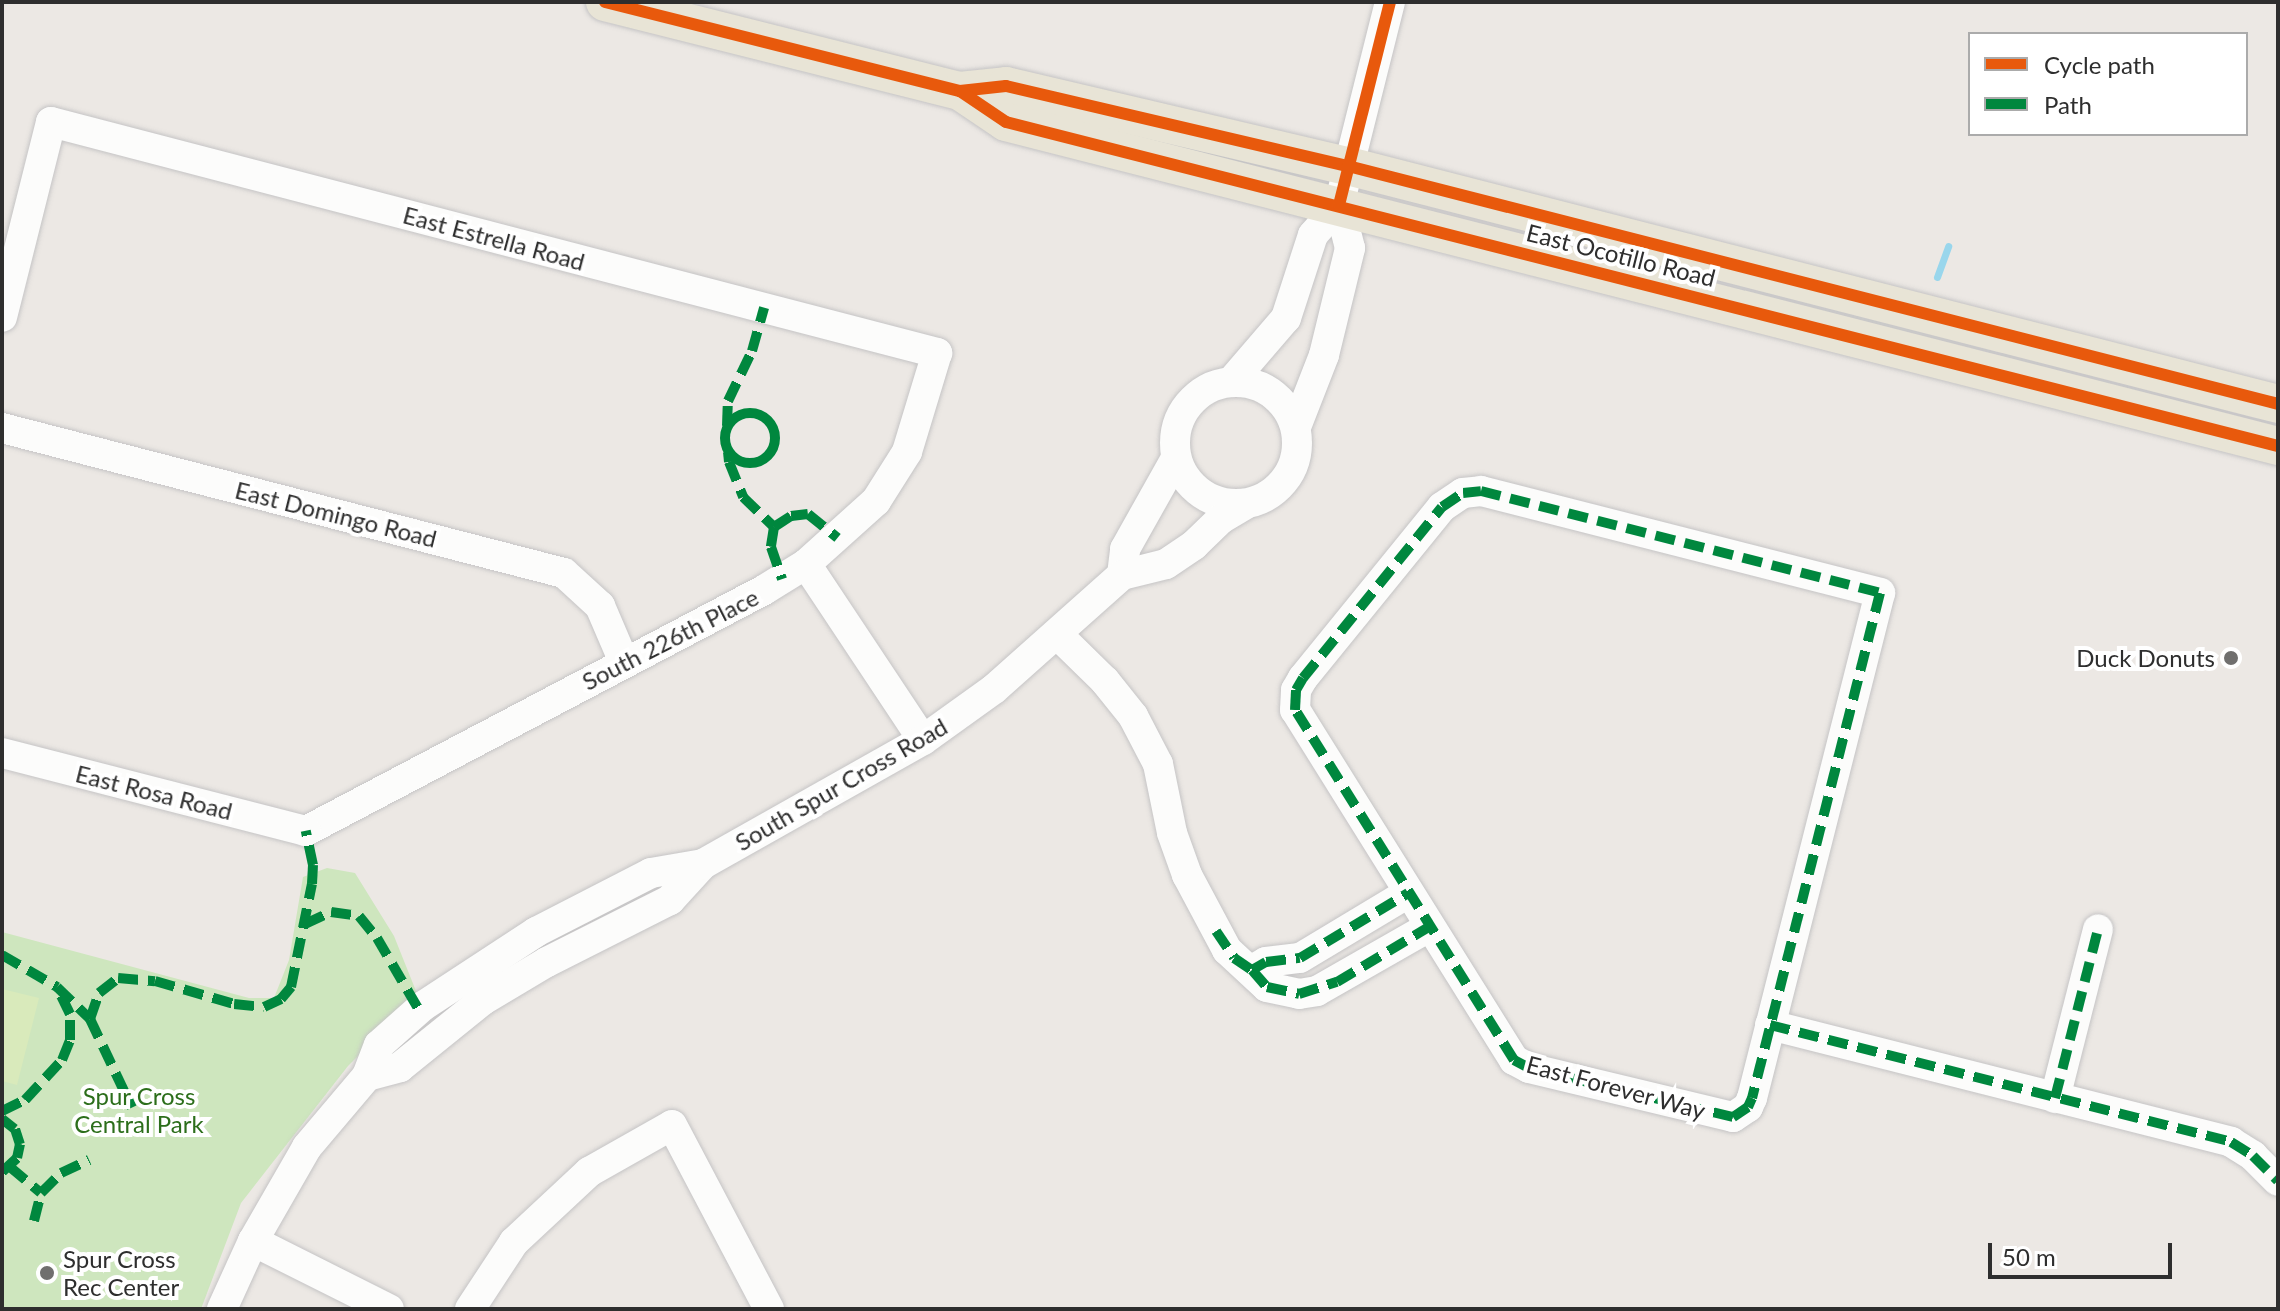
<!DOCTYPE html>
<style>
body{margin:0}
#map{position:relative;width:2280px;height:1311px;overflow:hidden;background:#ece8e4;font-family:Lato,sans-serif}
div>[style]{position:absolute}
.green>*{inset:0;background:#cee6be}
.pitch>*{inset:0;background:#d9eabb}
.stream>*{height:7px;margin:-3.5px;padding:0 3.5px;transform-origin:3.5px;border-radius:3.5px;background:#99d6ec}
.roads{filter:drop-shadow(0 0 2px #c5c4c5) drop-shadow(0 0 2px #c5c4c5)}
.minor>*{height:30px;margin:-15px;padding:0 15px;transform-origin:15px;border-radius:15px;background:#fcfcfb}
.minor>.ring{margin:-15px;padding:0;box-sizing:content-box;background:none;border:30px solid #fcfcfb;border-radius:50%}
.major>*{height:38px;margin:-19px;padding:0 19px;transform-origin:19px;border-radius:19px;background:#e8e4d6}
.quiet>*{height:10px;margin-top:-5px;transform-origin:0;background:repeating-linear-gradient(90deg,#00873e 0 20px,transparent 0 30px)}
.quiet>.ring{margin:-5px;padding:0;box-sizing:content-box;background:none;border:10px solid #00873e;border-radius:50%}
.cycleway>*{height:12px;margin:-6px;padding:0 6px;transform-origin:6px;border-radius:6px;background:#e8590c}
.dots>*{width:22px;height:22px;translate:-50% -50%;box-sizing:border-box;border:4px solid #fff;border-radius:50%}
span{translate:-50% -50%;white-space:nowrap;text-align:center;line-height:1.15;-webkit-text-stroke:8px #fff;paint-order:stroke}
.street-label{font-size:24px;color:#2e2e2e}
.poi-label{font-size:24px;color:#2e2e2e}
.right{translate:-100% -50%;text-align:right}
.left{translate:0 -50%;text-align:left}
.park-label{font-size:24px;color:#2c6e1b}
.frame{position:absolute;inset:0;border:4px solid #2e2e2e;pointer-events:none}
.legend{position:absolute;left:1968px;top:32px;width:280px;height:104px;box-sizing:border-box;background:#fff;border:2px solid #ababab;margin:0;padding:10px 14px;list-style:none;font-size:24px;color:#2e2e2e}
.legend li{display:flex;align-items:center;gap:16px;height:40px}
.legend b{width:40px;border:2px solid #ababab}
.scale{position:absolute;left:1988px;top:1243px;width:184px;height:36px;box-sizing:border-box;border:4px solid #2e2e2e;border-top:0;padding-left:10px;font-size:24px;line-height:28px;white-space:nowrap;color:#2e2e2e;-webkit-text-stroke:6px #fff;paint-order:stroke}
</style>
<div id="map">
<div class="green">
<i style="clip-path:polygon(327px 868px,355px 873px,394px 936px,418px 996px,348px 1066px,241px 1203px,201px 1309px,2px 1309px,2px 932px,249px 998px,274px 998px,289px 960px,303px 877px)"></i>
</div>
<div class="pitch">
<i style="clip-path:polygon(2px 989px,39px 998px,17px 1085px,2px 1081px)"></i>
</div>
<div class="stream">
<i style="left:1937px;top:277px;width:33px;rotate:-70deg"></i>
</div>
<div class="roads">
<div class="minor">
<i style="left:2px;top:317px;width:201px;rotate:-75.9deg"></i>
<i style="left:51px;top:122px;width:916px;rotate:14.61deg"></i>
<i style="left:937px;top:353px;width:103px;rotate:106.9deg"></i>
<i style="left:907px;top:452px;width:58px;rotate:122.3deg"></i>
<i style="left:876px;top:501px;width:94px;rotate:138deg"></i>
<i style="left:806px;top:564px;width:49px;rotate:148.2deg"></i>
<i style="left:764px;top:590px;width:518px;rotate:152.25deg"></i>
<i style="left:306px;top:831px;width:314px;rotate:-165.6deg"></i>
<i class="ring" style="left:1175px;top:382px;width:92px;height:92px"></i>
<i style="left:1231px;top:382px;width:84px;rotate:-49.3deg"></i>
<i style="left:1286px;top:318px;width:87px;rotate:-72deg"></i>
<i style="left:1313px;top:235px;width:40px;rotate:-49deg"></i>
<i style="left:1339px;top:205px;width:209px;rotate:-75.9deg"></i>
<i style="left:1296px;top:427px;width:77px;rotate:-68.7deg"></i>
<i style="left:1324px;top:355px;width:110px;rotate:-76.3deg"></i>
<i style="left:1350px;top:248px;width:44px;rotate:-104.3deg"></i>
<i style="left:2px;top:428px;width:580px;rotate:14.47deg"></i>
<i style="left:564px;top:573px;width:49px;rotate:42.5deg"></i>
<i style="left:600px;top:606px;width:61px;rotate:66.8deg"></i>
<i style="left:1481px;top:491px;width:412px;rotate:14.3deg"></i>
<i style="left:1880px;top:593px;width:521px;rotate:104.22deg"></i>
<i style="left:1752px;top:1098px;width:10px;rotate:114deg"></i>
<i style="left:1748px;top:1107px;width:18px;rotate:146deg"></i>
<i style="left:1733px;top:1117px;width:210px;rotate:-166.5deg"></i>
<i style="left:1529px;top:1068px;width:17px;rotate:-152deg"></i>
<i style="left:1514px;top:1060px;width:413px;rotate:-122deg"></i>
<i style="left:1295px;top:710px;width:20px;rotate:-87deg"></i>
<i style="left:1296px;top:690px;width:14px;rotate:-60deg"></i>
<i style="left:1303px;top:678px;width:220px;rotate:-50.9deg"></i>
<i style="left:1442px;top:507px;width:25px;rotate:-34deg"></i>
<i style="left:1463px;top:493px;width:18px;rotate:-6deg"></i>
<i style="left:806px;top:564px;width:211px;rotate:56.4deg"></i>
<i style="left:1122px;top:575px;width:26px;rotate:-83deg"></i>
<i style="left:1125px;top:549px;width:104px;rotate:-60.7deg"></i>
<i style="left:1057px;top:634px;width:67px;rotate:44.4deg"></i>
<i style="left:1105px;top:681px;width:45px;rotate:51.3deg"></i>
<i style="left:1133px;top:716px;width:54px;rotate:62.5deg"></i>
<i style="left:1158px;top:764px;width:70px;rotate:78.5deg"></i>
<i style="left:1172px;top:833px;width:45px;rotate:70.3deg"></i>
<i style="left:1187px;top:875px;width:85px;rotate:61.9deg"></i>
<i style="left:1227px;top:950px;width:54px;rotate:42.8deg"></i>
<i style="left:1267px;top:987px;width:33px;rotate:12deg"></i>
<i style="left:1299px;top:994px;width:18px;rotate:-9deg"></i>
<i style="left:1317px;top:991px;width:129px;rotate:-29.7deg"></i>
<i style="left:1252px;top:970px;width:16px;rotate:-30deg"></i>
<i style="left:1266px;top:962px;width:34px;rotate:-7deg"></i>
<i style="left:1300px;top:958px;width:126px;rotate:-31deg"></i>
<i style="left:1770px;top:1025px;width:476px;rotate:14.2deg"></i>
<i style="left:2231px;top:1142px;width:26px;rotate:32deg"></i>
<i style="left:2253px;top:1156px;width:35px;rotate:45deg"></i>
<i style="left:367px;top:1076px;width:34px;rotate:-15deg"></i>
<i style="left:400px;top:1067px;width:107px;rotate:-38.9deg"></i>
<i style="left:483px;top:1000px;width:74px;rotate:-30.7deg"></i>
<i style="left:547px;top:962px;width:138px;rotate:-26.8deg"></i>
<i style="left:670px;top:900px;width:49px;rotate:-47.5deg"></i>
<i style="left:703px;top:864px;width:253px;rotate:-29.4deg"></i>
<i style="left:923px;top:740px;width:87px;rotate:-35.7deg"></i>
<i style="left:994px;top:689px;width:171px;rotate:-41.7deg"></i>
<i style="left:1122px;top:575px;width:45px;rotate:-14deg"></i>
<i style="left:1166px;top:564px;width:34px;rotate:-34deg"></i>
<i style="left:1194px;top:545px;width:37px;rotate:-44deg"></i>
<i style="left:1221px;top:519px;width:29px;rotate:-31deg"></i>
<i style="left:2055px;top:1098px;width:174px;rotate:-75.7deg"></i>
<i style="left:253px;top:1241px;width:152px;rotate:26.6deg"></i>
<i style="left:222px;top:1309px;width:75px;rotate:-65.5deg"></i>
<i style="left:253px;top:1241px;width:108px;rotate:-60.1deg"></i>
<i style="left:307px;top:1147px;width:93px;rotate:-49.8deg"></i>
<i style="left:367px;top:1076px;width:33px;rotate:-69deg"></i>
<i style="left:379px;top:1045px;width:59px;rotate:-41.6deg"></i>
<i style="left:423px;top:1006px;width:135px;rotate:-33.2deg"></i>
<i style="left:536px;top:932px;width:129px;rotate:-27.2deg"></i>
<i style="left:651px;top:873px;width:53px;rotate:-9.8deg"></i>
<i style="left:470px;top:1309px;width:80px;rotate:-56.7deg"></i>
<i style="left:514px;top:1242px;width:103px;rotate:-43deg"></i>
<i style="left:589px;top:1172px;width:95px;rotate:-29.5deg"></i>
<i style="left:672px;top:1125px;width:208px;rotate:62.2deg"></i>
</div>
<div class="major">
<i style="left:605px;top:2px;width:366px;rotate:14.1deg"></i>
<i style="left:960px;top:91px;width:46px;rotate:-6.2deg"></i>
<i style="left:1006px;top:86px;width:351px;rotate:13.2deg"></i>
<i style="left:1348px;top:166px;width:960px;rotate:14.35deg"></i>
<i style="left:960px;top:91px;width:55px;rotate:34deg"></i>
<i style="left:1006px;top:122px;width:1313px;rotate:14.29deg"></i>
</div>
</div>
<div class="quiet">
<i class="ring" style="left:725px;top:413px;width:40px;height:40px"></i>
<i style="left:727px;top:426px;width:25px;rotate:-88deg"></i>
<i style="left:728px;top:401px;width:55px;rotate:-64.4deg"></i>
<i style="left:752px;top:351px;width:45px;rotate:-74.4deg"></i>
<i style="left:728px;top:452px;width:10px;rotate:84deg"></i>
<i style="left:729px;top:462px;width:38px;rotate:68deg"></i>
<i style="left:743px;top:497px;width:43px;rotate:44.1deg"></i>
<i style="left:774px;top:527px;width:20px;rotate:99deg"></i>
<i style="left:771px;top:547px;width:34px;rotate:71deg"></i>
<i style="left:1481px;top:491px;width:412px;rotate:14.3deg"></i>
<i style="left:1880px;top:593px;width:521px;rotate:104.22deg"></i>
<i style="left:1752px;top:1098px;width:10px;rotate:114deg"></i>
<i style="left:1748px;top:1107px;width:18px;rotate:146deg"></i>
<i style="left:1733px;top:1117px;width:210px;rotate:-166.5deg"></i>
<i style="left:1529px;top:1068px;width:17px;rotate:-152deg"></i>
<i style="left:1514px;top:1060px;width:413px;rotate:-122deg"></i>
<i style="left:1295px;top:710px;width:20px;rotate:-87deg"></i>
<i style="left:1296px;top:690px;width:14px;rotate:-60deg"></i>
<i style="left:1303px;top:678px;width:220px;rotate:-50.9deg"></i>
<i style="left:1442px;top:507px;width:25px;rotate:-34deg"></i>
<i style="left:1463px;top:493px;width:18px;rotate:-6deg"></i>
<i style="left:774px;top:527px;width:20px;rotate:-33deg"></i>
<i style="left:791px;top:516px;width:17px;rotate:-7deg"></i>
<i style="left:808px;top:514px;width:38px;rotate:39deg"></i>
<i style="left:305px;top:924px;width:29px;rotate:-25deg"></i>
<i style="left:331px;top:912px;width:28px;rotate:8deg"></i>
<i style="left:359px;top:916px;width:28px;rotate:51deg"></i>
<i style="left:377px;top:938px;width:83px;rotate:59.7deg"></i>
<i style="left:1216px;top:931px;width:32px;rotate:56deg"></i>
<i style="left:1234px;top:958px;width:22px;rotate:34deg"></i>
<i style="left:1252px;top:970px;width:23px;rotate:49deg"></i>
<i style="left:1267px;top:987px;width:33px;rotate:12deg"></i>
<i style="left:1299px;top:994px;width:40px;rotate:-18deg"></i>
<i style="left:1337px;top:982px;width:107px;rotate:-30.9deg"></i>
<i style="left:2px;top:955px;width:64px;rotate:30.2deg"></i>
<i style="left:57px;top:987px;width:46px;rotate:44.1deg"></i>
<i style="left:90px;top:1019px;width:98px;rotate:64.7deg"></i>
<i style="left:1252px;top:970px;width:16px;rotate:-30deg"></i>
<i style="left:1266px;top:962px;width:34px;rotate:-7deg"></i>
<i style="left:1300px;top:958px;width:126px;rotate:-31deg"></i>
<i style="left:90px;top:1019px;width:28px;rotate:-71deg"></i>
<i style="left:99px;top:993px;width:24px;rotate:-38deg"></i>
<i style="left:118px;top:978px;width:37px;rotate:5deg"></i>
<i style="left:155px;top:981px;width:82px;rotate:16.2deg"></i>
<i style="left:234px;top:1004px;width:30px;rotate:6deg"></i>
<i style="left:264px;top:1007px;width:19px;rotate:-25deg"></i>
<i style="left:281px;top:999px;width:16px;rotate:-50deg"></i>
<i style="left:291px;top:987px;width:105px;rotate:-78.5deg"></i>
<i style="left:312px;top:884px;width:19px;rotate:-87deg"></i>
<i style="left:313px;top:865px;width:35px;rotate:-102deg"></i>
<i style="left:1770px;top:1025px;width:476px;rotate:14.2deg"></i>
<i style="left:2231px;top:1142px;width:26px;rotate:32deg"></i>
<i style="left:2253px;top:1156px;width:35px;rotate:45deg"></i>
<i style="left:2055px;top:1098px;width:174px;rotate:-75.7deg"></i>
<i style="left:2px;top:1111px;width:25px;rotate:-26deg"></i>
<i style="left:25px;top:1100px;width:54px;rotate:-47.2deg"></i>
<i style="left:62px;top:1060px;width:22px;rotate:-68deg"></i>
<i style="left:70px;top:1040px;width:26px;rotate:-90deg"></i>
<i style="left:70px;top:1014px;width:25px;rotate:-116deg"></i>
<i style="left:2px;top:1119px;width:16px;rotate:38deg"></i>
<i style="left:15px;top:1129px;width:16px;rotate:72deg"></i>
<i style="left:20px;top:1144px;width:14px;rotate:102deg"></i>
<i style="left:17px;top:1158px;width:21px;rotate:137deg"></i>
<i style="left:10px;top:1167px;width:40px;rotate:40deg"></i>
<i style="left:41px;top:1193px;width:28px;rotate:-45deg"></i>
<i style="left:61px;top:1173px;width:31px;rotate:-25deg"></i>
<i style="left:34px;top:1221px;width:29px;rotate:-76deg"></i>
</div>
<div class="cycleway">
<i style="left:605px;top:2px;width:366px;rotate:14.1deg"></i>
<i style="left:960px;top:91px;width:46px;rotate:-6.2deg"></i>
<i style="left:1006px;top:86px;width:351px;rotate:13.2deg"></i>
<i style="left:1348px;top:166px;width:960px;rotate:14.35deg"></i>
<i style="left:960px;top:91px;width:55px;rotate:34deg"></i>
<i style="left:1006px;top:122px;width:1313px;rotate:14.29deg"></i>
<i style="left:1339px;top:205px;width:209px;rotate:-75.9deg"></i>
</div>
<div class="dots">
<i style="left:2231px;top:658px;background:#706f6e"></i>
<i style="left:47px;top:1273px;background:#706f6e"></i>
</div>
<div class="street-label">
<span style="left:494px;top:238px;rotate:15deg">East Estrella Road</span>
<span style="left:1621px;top:255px;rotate:14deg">East Ocotillo Road</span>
<span style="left:336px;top:514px;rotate:14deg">East Domingo Road</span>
<span style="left:670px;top:639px;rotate:-27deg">South 226th Place</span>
<span style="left:841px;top:784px;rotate:-30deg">South Spur Cross Road</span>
<span style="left:154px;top:792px;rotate:14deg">East Rosa Road</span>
<span style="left:1616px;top:1087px;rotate:15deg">East Forever Way</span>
</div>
<div class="poi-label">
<span class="right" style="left:2215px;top:658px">Duck Donuts</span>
<span class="left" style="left:63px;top:1273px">Spur Cross<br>Rec Center</span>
</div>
<div class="park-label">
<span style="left:139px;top:1110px">Spur Cross<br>Central Park</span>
</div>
<div class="frame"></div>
<ul class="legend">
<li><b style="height:10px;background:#e8590c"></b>Cycle path</li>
<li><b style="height:10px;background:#00873e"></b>Path</li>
</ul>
<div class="scale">50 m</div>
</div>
